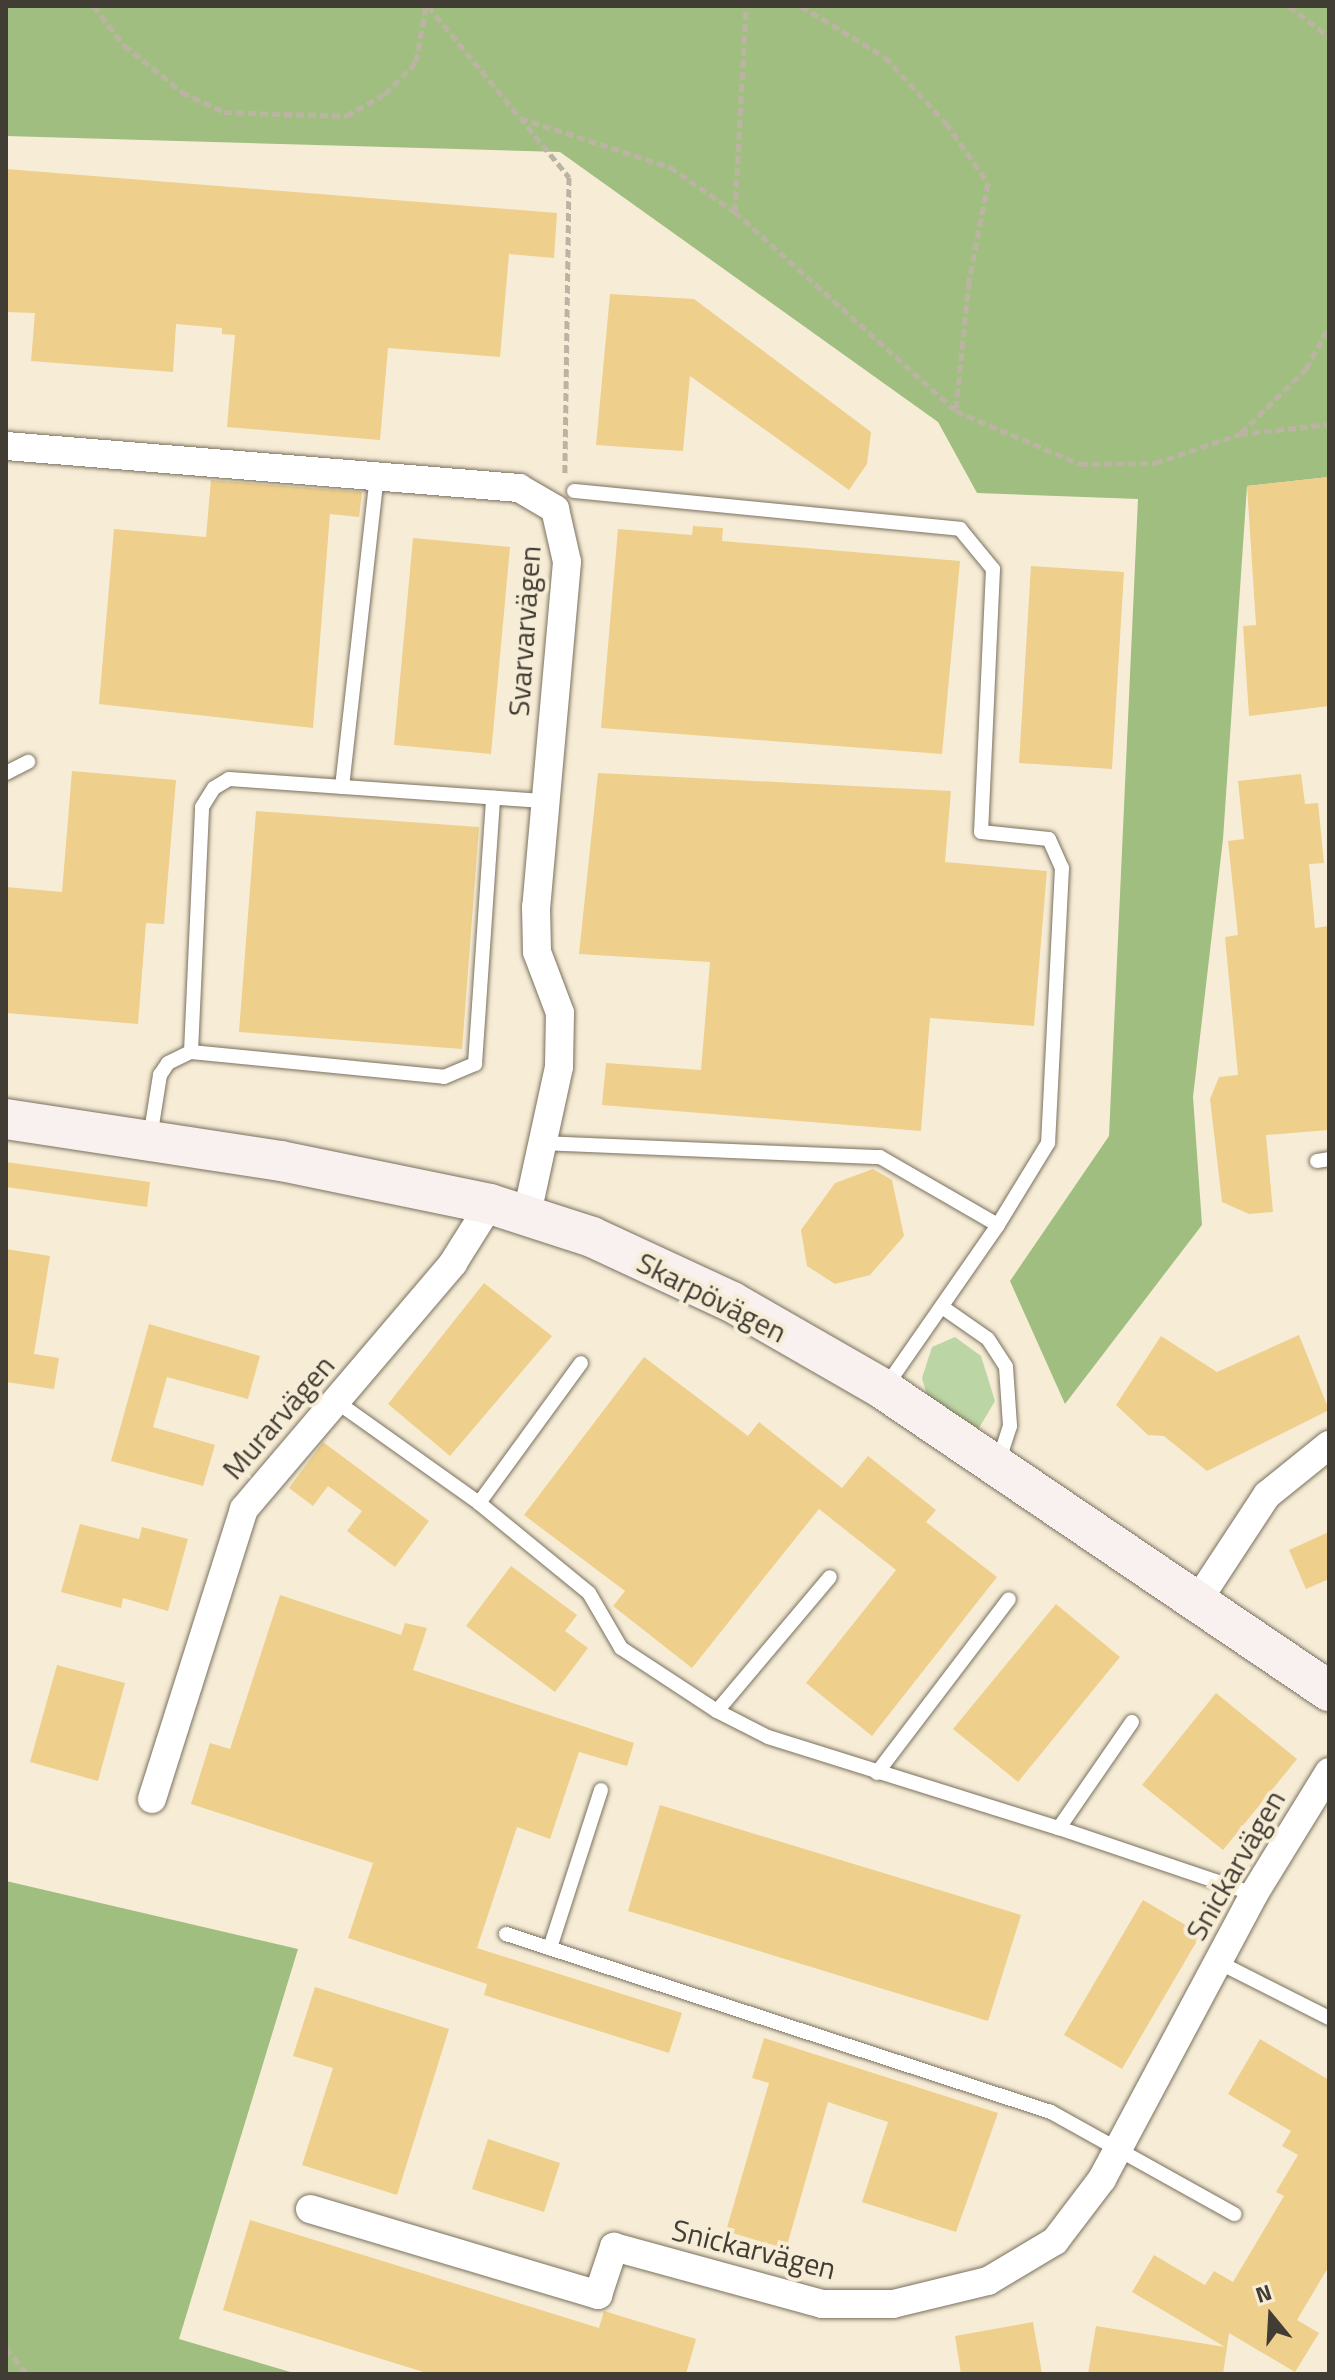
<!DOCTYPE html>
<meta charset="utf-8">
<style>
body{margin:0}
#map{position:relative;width:1335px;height:2380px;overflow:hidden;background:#f7edd7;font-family:"Titillium Web",sans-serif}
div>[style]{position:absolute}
.green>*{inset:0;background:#bcd5a4}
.forest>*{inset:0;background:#a0be7f}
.building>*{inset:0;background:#eecf8c}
.path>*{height:5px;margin-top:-2.5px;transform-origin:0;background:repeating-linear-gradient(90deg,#bcb4a2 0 8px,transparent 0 12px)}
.roads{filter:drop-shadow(0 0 2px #7a715e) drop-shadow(0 0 2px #7a715e)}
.lane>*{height:14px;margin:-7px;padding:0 7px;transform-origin:7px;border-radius:7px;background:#fff}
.street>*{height:28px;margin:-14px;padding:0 14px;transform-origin:14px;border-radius:14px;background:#fff}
.secondary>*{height:40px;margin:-20px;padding:0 20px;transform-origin:20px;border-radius:20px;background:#f9f0f0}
span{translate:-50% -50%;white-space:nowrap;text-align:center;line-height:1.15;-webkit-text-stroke:8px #f7edd7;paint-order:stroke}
.street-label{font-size:30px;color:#413d34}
.frame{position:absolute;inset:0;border:8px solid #413d34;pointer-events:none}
.north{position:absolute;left:1231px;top:2276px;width:80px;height:80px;-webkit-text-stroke:6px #f7edd7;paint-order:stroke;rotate:342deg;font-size:22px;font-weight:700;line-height:32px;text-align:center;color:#413d34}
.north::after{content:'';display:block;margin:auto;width:28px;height:36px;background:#413d34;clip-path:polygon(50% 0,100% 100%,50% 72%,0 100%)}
</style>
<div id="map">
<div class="green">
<i style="clip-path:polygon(955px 1337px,981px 1356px,995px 1401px,976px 1433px,927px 1395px,922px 1378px,932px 1347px)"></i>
</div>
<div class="forest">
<i style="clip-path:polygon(6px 6px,1329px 6px,1329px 477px,1247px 486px,1223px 839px,1193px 1097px,1202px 1225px,1065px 1404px,1010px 1281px,1109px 1136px,1138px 499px,977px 493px,938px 422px,560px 152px,6px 136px)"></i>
<i style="clip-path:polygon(6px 1881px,298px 1949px,179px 2339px,297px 2374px,6px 2374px)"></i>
</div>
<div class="building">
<i style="clip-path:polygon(6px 169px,557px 213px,554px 258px,509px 254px,500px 357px,388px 348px,380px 440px,227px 427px,235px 335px,222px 334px,222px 328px,176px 324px,173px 372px,31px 361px,35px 313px,6px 312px)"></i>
<i style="clip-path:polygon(610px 294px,694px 299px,871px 432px,867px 464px,849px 490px,690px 376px,683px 451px,596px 445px)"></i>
<i style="clip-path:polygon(1329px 477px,1329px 706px,1249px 716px,1243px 626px,1256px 625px,1247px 486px)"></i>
<i style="clip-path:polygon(211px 480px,362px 492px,359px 517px,330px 514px,313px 728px,99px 704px,114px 529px,206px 537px)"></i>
<i style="clip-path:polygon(693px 526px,723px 528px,722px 541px,960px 561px,942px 754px,601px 728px,618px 529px,692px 535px)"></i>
<i style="clip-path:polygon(413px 538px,510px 547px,491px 754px,394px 745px)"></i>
<i style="clip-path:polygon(1031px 566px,1124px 572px,1112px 769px,1019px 763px)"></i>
<i style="clip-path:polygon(72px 771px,176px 780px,164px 924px,146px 923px,138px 1024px,6px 1013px,6px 887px,62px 892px)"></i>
<i style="clip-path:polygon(598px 773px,951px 791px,945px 862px,1047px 871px,1034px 1026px,930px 1018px,921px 1131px,602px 1105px,606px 1063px,701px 1070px,710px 962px,579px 954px)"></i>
<i style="clip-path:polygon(1301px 774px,1305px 804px,1318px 803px,1324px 863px,1309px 864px,1315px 928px,1329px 926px,1329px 1130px,1266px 1135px,1273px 1212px,1249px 1214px,1222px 1202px,1210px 1099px,1219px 1077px,1238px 1075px,1225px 937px,1238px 935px,1228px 841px,1244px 839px,1238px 781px)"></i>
<i style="clip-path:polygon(256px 811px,479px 827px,462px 1049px,239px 1032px)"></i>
<i style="clip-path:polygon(6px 1162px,150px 1182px,147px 1207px,6px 1187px)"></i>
<i style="clip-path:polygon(873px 1169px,892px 1180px,904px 1236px,870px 1275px,835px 1284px,807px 1266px,801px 1230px,835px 1183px)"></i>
<i style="clip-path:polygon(6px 1249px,50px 1256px,34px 1354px,59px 1358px,54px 1389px,6px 1382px)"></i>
<i style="clip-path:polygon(484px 1283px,552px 1336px,450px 1456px,388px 1404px)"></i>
<i style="clip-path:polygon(149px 1324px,260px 1356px,248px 1399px,167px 1377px,153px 1427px,215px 1445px,203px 1486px,111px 1461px)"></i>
<i style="clip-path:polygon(1299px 1335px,1329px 1410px,1207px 1471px,1164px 1436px,1148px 1435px,1116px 1405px,1161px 1336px,1217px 1372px)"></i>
<i style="clip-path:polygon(644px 1357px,748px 1436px,759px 1422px,842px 1488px,868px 1456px,936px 1510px,926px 1522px,997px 1577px,872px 1736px,806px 1683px,896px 1570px,819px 1509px,692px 1668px,613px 1606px,625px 1591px,524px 1515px)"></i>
<i style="clip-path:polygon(323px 1442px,429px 1521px,395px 1567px,347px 1531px,362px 1511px,328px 1486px,313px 1506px,289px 1488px)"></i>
<i style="clip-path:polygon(80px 1524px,139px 1539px,142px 1527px,188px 1539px,168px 1611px,123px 1598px,121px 1608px,61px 1592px)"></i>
<i style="clip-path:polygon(1329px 1532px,1329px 1579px,1306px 1589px,1289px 1550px)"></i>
<i style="clip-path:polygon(511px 1566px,577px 1615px,565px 1631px,588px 1648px,555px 1692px,466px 1626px)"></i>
<i style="clip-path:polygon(280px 1595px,401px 1635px,405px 1623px,427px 1628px,413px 1670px,634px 1743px,627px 1766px,579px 1752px,550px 1839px,517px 1827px,477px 1948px,682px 2013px,669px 2053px,484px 1995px,487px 1984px,348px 1938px,373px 1863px,191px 1804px,210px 1743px,230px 1749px)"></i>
<i style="clip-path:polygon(1056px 1604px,1120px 1657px,1018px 1782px,953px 1729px)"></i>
<i style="clip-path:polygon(57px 1665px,125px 1683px,98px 1781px,30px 1762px)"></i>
<i style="clip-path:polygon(1216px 1693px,1297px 1759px,1223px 1850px,1142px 1785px)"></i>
<i style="clip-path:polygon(660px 1805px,1021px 1915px,988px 2021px,628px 1911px)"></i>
<i style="clip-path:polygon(1143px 1900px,1201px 1934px,1122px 2069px,1064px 2035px)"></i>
<i style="clip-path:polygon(315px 1987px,449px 2029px,397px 2195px,302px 2165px,333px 2068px,293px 2056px)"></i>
<i style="clip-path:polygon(764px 2038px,998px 2113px,956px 2232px,862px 2202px,888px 2122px,828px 2102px,786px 2249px,726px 2231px,769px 2083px,752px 2078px)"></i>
<i style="clip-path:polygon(1260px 2039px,1329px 2080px,1329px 2266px,1297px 2320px,1319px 2333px,1295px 2372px,1229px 2333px,1223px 2374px,1088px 2374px,1096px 2326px,1225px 2347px,1132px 2292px,1154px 2255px,1205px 2285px,1214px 2271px,1233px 2282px,1284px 2196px,1276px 2192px,1298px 2155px,1282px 2146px,1291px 2131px,1228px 2094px)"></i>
<i style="clip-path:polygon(488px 2139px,560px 2163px,544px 2212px,472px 2189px)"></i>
<i style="clip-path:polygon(250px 2220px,599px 2328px,604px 2311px,696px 2339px,686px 2374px,430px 2374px,223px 2310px)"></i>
<i style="clip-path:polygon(1033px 2322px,1042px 2374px,961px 2374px,955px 2336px)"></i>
</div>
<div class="path">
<i style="left:93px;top:6px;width:50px;rotate:51.5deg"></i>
<i style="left:124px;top:45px;width:75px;rotate:39deg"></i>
<i style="left:182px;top:92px;width:47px;rotate:25.5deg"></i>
<i style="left:224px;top:112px;width:122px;rotate:1.9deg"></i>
<i style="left:346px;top:116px;width:45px;rotate:-29.4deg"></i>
<i style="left:385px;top:94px;width:45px;rotate:-45.9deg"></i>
<i style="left:416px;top:62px;width:57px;rotate:-79.9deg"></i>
<i style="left:428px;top:6px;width:222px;rotate:50.5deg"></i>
<i style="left:569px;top:177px;width:297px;rotate:90.8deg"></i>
<i style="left:801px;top:6px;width:98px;rotate:31.3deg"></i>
<i style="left:885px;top:57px;width:90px;rotate:47.3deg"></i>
<i style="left:946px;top:123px;width:73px;rotate:55deg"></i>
<i style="left:988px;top:183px;width:100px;rotate:101deg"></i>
<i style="left:969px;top:281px;width:130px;rotate:95.8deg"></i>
<i style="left:1289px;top:6px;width:51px;rotate:37.8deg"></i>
<i style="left:520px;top:118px;width:158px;rotate:18.1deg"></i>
<i style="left:670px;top:167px;width:79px;rotate:34.7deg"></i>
<i style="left:735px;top:212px;width:297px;rotate:42deg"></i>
<i style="left:956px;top:411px;width:135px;rotate:23.1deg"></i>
<i style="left:1080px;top:464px;width:75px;rotate:-0.8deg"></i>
<i style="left:1155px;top:463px;width:90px;rotate:-18.8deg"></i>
<i style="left:1240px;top:434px;width:90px;rotate:-6.4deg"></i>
<i style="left:735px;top:211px;width:205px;rotate:-86.9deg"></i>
<i style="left:1241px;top:433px;width:91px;rotate:-44.6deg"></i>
<i style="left:1306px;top:369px;width:48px;rotate:-61.3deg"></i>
<i style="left:6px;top:2348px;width:33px;rotate:51deg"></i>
</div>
<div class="roads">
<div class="lane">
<i style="left:574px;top:491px;width:388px;rotate:5.6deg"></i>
<i style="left:960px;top:529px;width:52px;rotate:50.5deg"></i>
<i style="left:993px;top:569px;width:263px;rotate:92.6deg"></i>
<i style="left:981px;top:832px;width:68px;rotate:5.9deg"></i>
<i style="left:1049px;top:839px;width:32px;rotate:66deg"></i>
<i style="left:1062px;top:868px;width:275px;rotate:92.9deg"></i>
<i style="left:1048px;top:1143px;width:96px;rotate:121.4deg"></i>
<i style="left:6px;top:773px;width:25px;rotate:-27deg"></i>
<i style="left:342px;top:787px;width:314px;rotate:-83.6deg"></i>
<i style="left:191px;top:1052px;width:254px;rotate:5.6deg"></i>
<i style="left:444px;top:1077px;width:34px;rotate:-23deg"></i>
<i style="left:475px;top:1064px;width:267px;rotate:-86.1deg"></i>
<i style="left:150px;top:1138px;width:64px;rotate:-81deg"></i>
<i style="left:160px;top:1075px;width:14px;rotate:-56deg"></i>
<i style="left:168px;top:1063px;width:25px;rotate:-26deg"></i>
<i style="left:191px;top:1052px;width:245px;rotate:-87.4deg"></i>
<i style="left:202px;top:807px;width:22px;rotate:-58deg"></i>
<i style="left:214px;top:788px;width:17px;rotate:-31deg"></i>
<i style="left:229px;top:779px;width:318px;rotate:4deg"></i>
<i style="left:542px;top:1143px;width:338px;rotate:2.4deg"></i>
<i style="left:880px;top:1157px;width:136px;rotate:30deg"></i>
<i style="left:998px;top:1225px;width:196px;rotate:124.8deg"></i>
<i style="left:1317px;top:1161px;width:12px;rotate:-9deg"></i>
<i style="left:945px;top:1309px;width:52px;rotate:34.9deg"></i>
<i style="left:988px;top:1339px;width:33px;rotate:57deg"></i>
<i style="left:1006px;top:1367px;width:59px;rotate:86.1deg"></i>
<i style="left:1010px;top:1426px;width:39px;rotate:108deg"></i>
<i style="left:337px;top:1402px;width:174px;rotate:35.4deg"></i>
<i style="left:479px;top:1503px;width:142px;rotate:39.3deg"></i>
<i style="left:589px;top:1593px;width:64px;rotate:59.8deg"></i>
<i style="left:621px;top:1648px;width:115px;rotate:33.3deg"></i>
<i style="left:717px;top:1711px;width:57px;rotate:27deg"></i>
<i style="left:768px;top:1737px;width:305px;rotate:17.4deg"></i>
<i style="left:479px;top:1503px;width:173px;rotate:-53.9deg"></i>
<i style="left:717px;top:1711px;width:175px;rotate:-49.9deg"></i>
<i style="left:1132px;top:1722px;width:129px;rotate:124.6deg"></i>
<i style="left:1059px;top:1828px;width:206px;rotate:18.7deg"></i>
<i style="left:877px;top:1773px;width:218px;rotate:-52.8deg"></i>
<i style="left:506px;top:1934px;width:573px;rotate:18.09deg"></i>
<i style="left:1051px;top:2112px;width:210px;rotate:29.1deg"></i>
<i style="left:550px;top:1948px;width:166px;rotate:-72.1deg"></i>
<i style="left:1218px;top:1962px;width:124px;rotate:26.8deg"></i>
</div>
<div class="street">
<i style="left:6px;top:446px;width:515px;rotate:4.68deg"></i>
<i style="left:519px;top:488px;width:42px;rotate:30.3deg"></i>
<i style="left:555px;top:509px;width:54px;rotate:77.2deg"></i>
<i style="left:567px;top:562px;width:346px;rotate:95.1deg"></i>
<i style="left:536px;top:907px;width:45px;rotate:88.7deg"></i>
<i style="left:537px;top:952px;width:65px;rotate:69.3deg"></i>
<i style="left:560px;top:1013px;width:54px;rotate:91.1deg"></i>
<i style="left:559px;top:1067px;width:150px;rotate:102.3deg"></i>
<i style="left:1198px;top:1600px;width:126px;rotate:-56.7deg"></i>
<i style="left:1267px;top:1495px;width:80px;rotate:-38.9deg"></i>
<i style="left:152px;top:1799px;width:304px;rotate:-72.4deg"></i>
<i style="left:244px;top:1509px;width:323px;rotate:-49.6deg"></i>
<i style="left:453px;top:1263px;width:70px;rotate:-57.9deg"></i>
<i style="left:310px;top:2209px;width:301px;rotate:16.6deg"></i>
<i style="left:598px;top:2295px;width:51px;rotate:-71.6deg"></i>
<i style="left:614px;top:2247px;width:216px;rotate:15.3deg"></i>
<i style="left:822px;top:2304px;width:71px"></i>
<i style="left:893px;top:2304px;width:98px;rotate:-13.6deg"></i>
<i style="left:988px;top:2281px;width:78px;rotate:-30.8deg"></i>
<i style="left:1055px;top:2241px;width:78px;rotate:-52.8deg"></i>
<i style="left:1102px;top:2179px;width:323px;rotate:-61.9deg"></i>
<i style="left:1254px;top:1894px;width:143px;rotate:-58.4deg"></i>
</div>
<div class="secondary">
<i style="left:6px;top:1119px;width:278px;rotate:8.7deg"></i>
<i style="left:281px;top:1161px;width:213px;rotate:11.6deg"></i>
<i style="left:490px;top:1204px;width:107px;rotate:17.9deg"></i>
<i style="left:592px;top:1237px;width:154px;rotate:24.9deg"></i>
<i style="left:732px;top:1302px;width:174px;rotate:29.9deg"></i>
<i style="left:883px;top:1389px;width:539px;rotate:34.1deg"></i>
</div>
</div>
<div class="street-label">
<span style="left:524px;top:631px;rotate:-86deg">Svarvarvägen</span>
<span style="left:712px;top:1297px;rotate:27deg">Skarpövägen</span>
<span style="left:278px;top:1417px;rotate:-49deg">Murarvägen</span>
<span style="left:1235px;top:1865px;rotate:-60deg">Snickarvägen</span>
<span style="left:754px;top:2249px;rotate:14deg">Snickarvägen</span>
</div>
<div class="frame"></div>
<div class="north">N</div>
</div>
